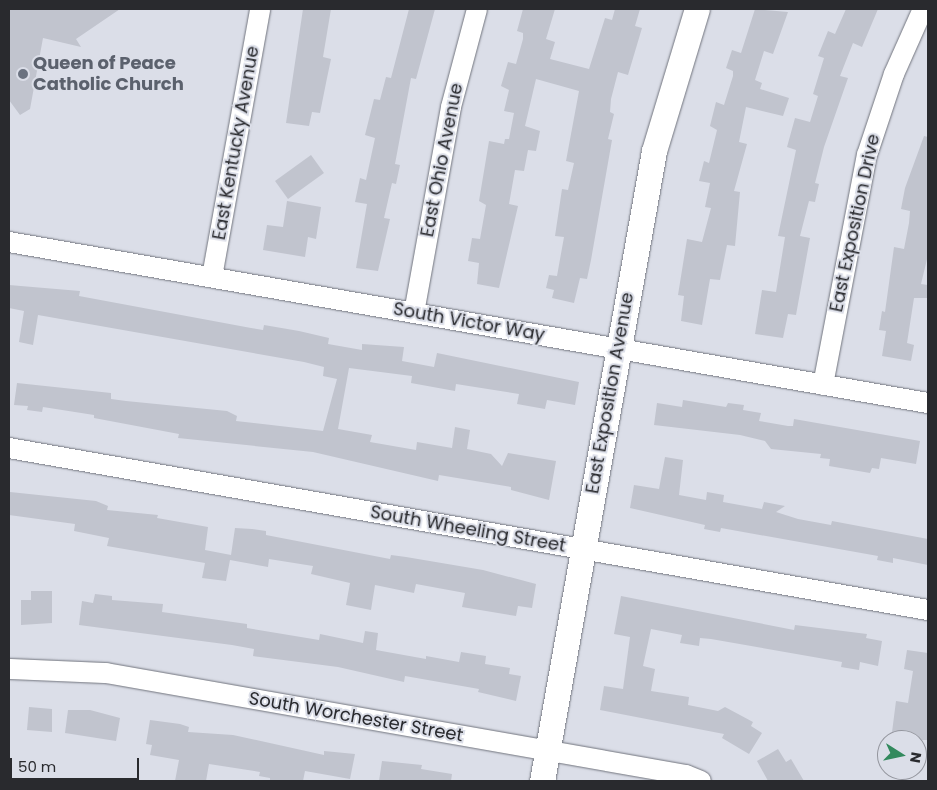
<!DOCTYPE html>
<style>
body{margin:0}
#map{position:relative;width:937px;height:790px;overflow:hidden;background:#dbdee8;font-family:Poppins,sans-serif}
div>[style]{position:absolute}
.building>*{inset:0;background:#c1c4ce}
.roads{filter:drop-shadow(0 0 1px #71747d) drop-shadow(0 0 1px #71747d)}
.minor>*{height:20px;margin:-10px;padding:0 10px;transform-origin:10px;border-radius:10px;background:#fff}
.tertiary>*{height:25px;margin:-12.5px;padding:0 12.5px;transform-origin:12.5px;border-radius:12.5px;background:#fff}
.dots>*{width:14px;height:14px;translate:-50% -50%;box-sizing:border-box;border:2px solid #dbdee8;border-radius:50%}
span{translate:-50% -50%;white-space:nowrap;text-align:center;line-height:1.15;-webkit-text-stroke:4px #dbdee8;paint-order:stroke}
.worship-label{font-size:18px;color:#5b616d;font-weight:700}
.left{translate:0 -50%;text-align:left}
.street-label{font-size:18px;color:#292a2e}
.frame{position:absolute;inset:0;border:10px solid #292a2e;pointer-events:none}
.north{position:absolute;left:877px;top:730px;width:50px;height:50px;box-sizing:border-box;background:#dbdee8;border:1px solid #94969e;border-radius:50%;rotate:100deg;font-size:14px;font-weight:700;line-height:20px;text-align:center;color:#292a2e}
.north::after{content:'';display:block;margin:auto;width:18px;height:22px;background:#338a5e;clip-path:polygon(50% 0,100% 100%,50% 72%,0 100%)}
.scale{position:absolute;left:10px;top:758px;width:129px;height:22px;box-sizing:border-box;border:2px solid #292a2e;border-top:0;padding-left:6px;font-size:15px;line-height:18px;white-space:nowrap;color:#292a2e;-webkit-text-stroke:4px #dbdee8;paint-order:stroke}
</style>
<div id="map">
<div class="building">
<i style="clip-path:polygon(9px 9px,120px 9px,76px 39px,81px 47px,43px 38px,30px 109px,20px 115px,9px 100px)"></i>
<i style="clip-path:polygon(303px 9px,331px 9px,323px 57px,331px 59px,327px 78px,320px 113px,312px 112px,309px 126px,286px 123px)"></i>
<i style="clip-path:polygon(409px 9px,435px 9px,416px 79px,411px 78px,395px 164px,400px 165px,396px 184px,392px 183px,384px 218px,390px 219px,378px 271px,356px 268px,367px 204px,355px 202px,360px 178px,366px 180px,375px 138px,365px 135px,374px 99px,380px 100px,386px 77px,391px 78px)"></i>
<i style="clip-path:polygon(523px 9px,555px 9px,546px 39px,555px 42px,550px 59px,589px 69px,605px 18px,612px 20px,615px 9px,640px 9px,635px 26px,642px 28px,628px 75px,618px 72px,611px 99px,610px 112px,614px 114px,608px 139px,612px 140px,591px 260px,587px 279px,580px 278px,574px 303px,552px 298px,554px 290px,546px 288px,549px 275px,557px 276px,564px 237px,555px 236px,562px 189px,568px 190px,574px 163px,566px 161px,579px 91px,536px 79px,525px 126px,540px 131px,536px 151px,528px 150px,524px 171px,515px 170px,509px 204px,518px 206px,499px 288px,477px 284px,479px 263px,468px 261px,472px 238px,480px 239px,486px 205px,479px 201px,489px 141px,504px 144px,505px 139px,509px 139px,514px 113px,504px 111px,509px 90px,501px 86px,508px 62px,516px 64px,523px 39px,523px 33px,517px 31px)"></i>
<i style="clip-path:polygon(755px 9px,788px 12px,773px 54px,764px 51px,755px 80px,762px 83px,760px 89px,789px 98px,783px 116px,746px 107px,739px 142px,747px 144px,734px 191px,740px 192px,735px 246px,727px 245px,720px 280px,710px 279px,702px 325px,681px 321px,684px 296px,678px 295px,687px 239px,702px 242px,711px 208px,705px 207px,710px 183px,699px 181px,704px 161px,709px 163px,717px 130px,710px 126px,716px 102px,724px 105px,733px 76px,733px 71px,726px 68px,732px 50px,741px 53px)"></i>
<i style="clip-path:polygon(846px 9px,878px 9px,862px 47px,853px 43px,840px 76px,848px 78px,824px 147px,815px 183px,819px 184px,815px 202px,809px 201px,800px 236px,810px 238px,796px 315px,788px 314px,783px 338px,755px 334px,762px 290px,776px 292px,785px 237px,778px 236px,796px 150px,787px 147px,795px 118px,810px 122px,818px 96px,813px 94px,824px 58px,818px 56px,828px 31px,835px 34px)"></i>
<i style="clip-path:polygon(924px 136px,928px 137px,928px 255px,921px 284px,928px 285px,928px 298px,914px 298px,907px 343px,914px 345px,911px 361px,882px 356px,886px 331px,879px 330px,882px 311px,885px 312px,894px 247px,904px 249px,909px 223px,910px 211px,901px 209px,905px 188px)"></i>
<i style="clip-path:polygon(311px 155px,324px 173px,288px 199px,275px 181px)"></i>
<i style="clip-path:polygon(287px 201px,321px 207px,316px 239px,308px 237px,305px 257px,263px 250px,267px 225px,283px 227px)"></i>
<i style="clip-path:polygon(9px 285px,80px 291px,79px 296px,251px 328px,263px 330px,264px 325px,299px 331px,329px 338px,328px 344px,362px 350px,362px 344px,404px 347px,402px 361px,434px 367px,437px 353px,579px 382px,575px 405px,547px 400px,545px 409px,517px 404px,519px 394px,456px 384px,455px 391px,411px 383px,412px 376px,349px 368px,338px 429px,372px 435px,370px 442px,416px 450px,417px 442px,452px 448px,455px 427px,470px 430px,467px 449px,491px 454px,502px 466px,508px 453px,556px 461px,549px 500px,511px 490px,511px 487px,439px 475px,438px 481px,313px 452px,178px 438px,179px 434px,94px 418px,94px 415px,43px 407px,42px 412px,27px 410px,28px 406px,14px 405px,17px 383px,111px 393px,111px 399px,126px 401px,227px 411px,237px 416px,236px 421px,323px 431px,337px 379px,323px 376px,324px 367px,304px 362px,38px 315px,33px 345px,19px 342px,24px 311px,9px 308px)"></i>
<i style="clip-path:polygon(683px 400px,726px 407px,728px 403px,744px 405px,743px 410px,761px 413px,759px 421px,788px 426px,793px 426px,794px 419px,920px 441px,916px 464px,881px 458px,879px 469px,872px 468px,870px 473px,829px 466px,830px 459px,820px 458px,821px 454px,771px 449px,765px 441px,740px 435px,654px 425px,657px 403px,682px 407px)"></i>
<i style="clip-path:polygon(665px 457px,683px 460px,679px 495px,706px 500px,707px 492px,724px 495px,723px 502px,762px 509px,764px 502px,785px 506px,776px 512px,798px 519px,831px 525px,832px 521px,928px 539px,928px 565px,893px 558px,893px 563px,877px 560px,878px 556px,794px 541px,721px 528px,720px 532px,704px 529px,705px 525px,630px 508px,634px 485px,659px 489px)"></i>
<i style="clip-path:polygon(10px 492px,96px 501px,108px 506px,107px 510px,158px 515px,157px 518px,208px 527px,205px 550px,231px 555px,235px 528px,252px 529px,266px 531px,266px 535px,390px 559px,391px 555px,406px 557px,483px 570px,536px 584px,532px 608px,518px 606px,516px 616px,462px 607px,465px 593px,416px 584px,414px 593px,375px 585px,371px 610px,346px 605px,350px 583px,311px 574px,313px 566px,269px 559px,268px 567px,230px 560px,226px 581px,202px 578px,205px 563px,107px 546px,109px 538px,74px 531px,75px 524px,9px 515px)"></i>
<i style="clip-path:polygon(31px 591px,52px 591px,52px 623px,21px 625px,21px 600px,31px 600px)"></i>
<i style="clip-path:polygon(95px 594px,112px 596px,112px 600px,163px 604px,162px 612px,247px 624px,247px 628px,319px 640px,320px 634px,363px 643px,365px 631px,378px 633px,376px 650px,426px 659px,426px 656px,459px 662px,461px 652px,486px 656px,485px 664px,510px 668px,509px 674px,521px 676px,516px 701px,478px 692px,479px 689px,405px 676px,404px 682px,338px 667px,253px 656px,254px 649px,232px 645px,79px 625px,82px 601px,93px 603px)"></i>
<i style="clip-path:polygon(621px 596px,794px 630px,795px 625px,867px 634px,866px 638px,882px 641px,878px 666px,860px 662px,859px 670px,841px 667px,842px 662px,711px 639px,700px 638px,699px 646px,680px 643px,682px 635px,651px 629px,643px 666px,655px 669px,651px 691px,689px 697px,688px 705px,718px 711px,725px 707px,753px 722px,751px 726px,762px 733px,749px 754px,722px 738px,724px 734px,600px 710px,604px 686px,623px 689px,630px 637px,614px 634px)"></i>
<i style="clip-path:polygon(907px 650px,928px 653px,927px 740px,891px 740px,896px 701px,908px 703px,913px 671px,904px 669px)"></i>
<i style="clip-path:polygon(29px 707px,52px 709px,52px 732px,27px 730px)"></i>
<i style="clip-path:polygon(68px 710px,90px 710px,120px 718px,116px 741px,65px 733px)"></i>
<i style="clip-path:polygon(150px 720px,180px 724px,189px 727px,188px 732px,233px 735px,324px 755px,324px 751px,355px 754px,350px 779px,305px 771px,303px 781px,270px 781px,270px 778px,259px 776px,260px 772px,209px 764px,206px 781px,175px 781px,179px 760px,150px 755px,152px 745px,146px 744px)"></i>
<i style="clip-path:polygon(778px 749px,786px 762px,791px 759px,804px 781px,768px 781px,757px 761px)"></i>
<i style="clip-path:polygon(382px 761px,422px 765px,421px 769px,452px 774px,451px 781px,379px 781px)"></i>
</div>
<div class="roads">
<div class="minor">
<i style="left:9px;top:242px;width:933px;rotate:9.94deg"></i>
<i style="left:212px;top:277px;width:272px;rotate:-79.8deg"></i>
<i style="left:414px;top:313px;width:209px;rotate:-79.8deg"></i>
<i style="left:451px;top:107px;width:101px;rotate:-75.1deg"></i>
<i style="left:823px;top:385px;width:234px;rotate:-79.2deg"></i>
<i style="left:867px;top:155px;width:85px;rotate:-71.6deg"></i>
<i style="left:894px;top:74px;width:71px;rotate:-66deg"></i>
<i style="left:9px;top:448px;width:933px;rotate:10deg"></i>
<i style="left:9px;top:669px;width:97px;rotate:2.4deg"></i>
<i style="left:106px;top:673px;width:589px;rotate:9.97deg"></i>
<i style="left:686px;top:775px;width:16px;rotate:22deg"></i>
</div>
<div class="tertiary">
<i style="left:542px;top:781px;width:640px;rotate:-79.92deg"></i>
<i style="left:654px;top:151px;width:148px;rotate:-73.2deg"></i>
</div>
</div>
<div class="dots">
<i style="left:23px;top:74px;background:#6b7280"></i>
</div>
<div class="worship-label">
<span class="left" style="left:33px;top:74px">Queen of Peace<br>Catholic Church</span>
</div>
<div class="street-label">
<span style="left:236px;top:143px;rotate:-80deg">East Kentucky Avenue</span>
<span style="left:442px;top:160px;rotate:-79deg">East Ohio Avenue</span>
<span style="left:855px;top:223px;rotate:-78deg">East Exposition Drive</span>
<span style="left:469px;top:322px;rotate:10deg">South Victor Way</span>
<span style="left:610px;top:393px;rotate:-80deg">East Exposition Avenue</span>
<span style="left:468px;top:529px;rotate:10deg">South Wheeling Street</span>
<span style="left:356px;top:717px;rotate:10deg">South Worchester Street</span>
</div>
<div class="frame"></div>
<div class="north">N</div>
<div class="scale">50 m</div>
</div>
